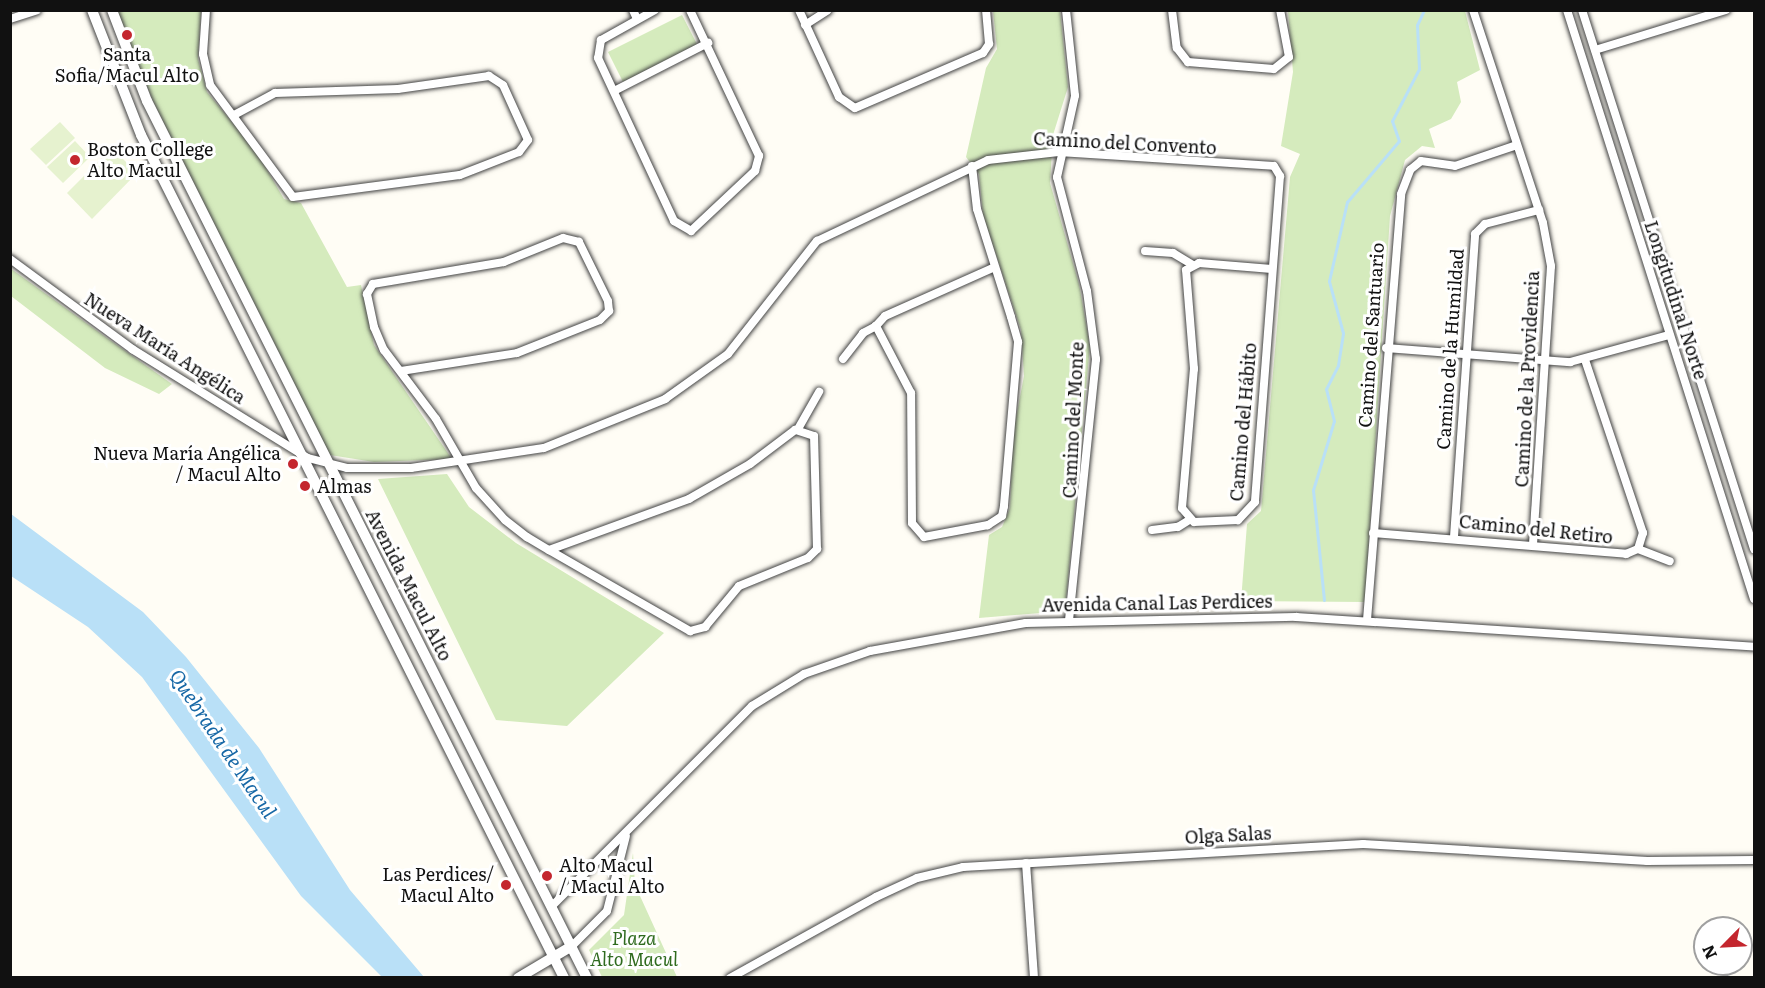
<!DOCTYPE html>
<meta charset="utf-8">
<style>
body{margin:0}
#map{position:relative;width:1765px;height:988px;overflow:hidden;background:#fffdf5;font-family:Literata,serif}
div>[style]{position:absolute}
.green>*{inset:0;background:#d5ebbd}
.pitch>*{inset:0;background:#e6f2cf}
.water>*{inset:0;background:#b9e0f7}
.stream>*{height:3px;margin:-1.5px;padding:0 1.5px;transform-origin:1.5px;border-radius:1.5px;background:#b9e0f7}
.roads{filter:drop-shadow(0 0 2px #444) drop-shadow(0 0 2px #444)}
.minor>*{height:8px;margin:-4px;padding:0 4px;transform-origin:4px;border-radius:4px;background:#fff}
.tertiary>*{height:10px;margin:-5px;padding:0 5px;transform-origin:5px;border-radius:5px;background:#fff}
.dots>*{width:16px;height:16px;translate:-50% -50%;box-sizing:border-box;border:3px solid #fff;border-radius:50%}
span{translate:-50% -50%;white-space:nowrap;text-align:center;line-height:1.15;-webkit-text-stroke:6px #fff;paint-order:stroke}
.poi-label{font-size:18px;color:#111}
.left{translate:0 -50%;text-align:left}
.right{translate:-100% -50%;text-align:right}
.street-label{font-size:18px;color:#111}
.park-label{font-size:18px;color:#2f6b1f;font-style:italic}
.water-label{font-size:20px;color:#1768a6;font-style:italic}
.frame{position:absolute;inset:0;border:12px solid #111;pointer-events:none}
.north{position:absolute;left:1693px;top:916px;width:60px;height:60px;box-sizing:border-box;background:#fff;border:2px solid #a0a0a0;border-radius:50%;rotate:246deg;font-size:16px;font-weight:700;line-height:24px;text-align:center;color:#111}
.north::after{content:'';display:block;margin:auto;width:21px;height:27px;background:#c4262e;clip-path:polygon(50% 0,100% 100%,50% 72%,0 100%)}
</style>
<div id="map">
<div class="green">
<i style="clip-path:polygon(117px 11px,201px 11px,198px 59px,207px 92px,256px 151px,284px 199px,301px 203px,347px 287px,361px 285px,374px 345px,452px 459px,374px 462px,330px 455px,153px 101px)"></i>
<i style="clip-path:polygon(993px 11px,1060px 11px,1068px 87px,1053px 135px,1050px 183px,1079px 284px,1090px 346px,1065px 611px,979px 618px,989px 535px,1002px 527px,1010px 508px,1013px 433px,1024px 376px,1021px 330px,983px 215px,979px 174px,966px 157px,986px 68px,997px 49px)"></i>
<i style="clip-path:polygon(1288px 11px,1465px 11px,1480px 70px,1457px 82px,1461px 102px,1451px 119px,1429px 129px,1435px 148px,1422px 146px,1405px 160px,1390px 216px,1365px 602px,1241px 601px,1247px 524px,1261px 511px,1290px 177px,1300px 154px,1281px 146px,1293px 72px)"></i>
<i style="clip-path:polygon(682px 15px,699px 48px,625px 86px,608px 52px)"></i>
<i style="clip-path:polygon(10px 268px,107px 338px,172px 384px,159px 394px,105px 368px,11px 296px)"></i>
<i style="clip-path:polygon(447px 474px,469px 507px,516px 543px,664px 633px,567px 726px,496px 720px,378px 479px)"></i>
<i style="clip-path:polygon(633px 853px,635px 885px,677px 977px,602px 977px,589px 950px,624px 915px)"></i>
</div>
<div class="pitch">
<i style="clip-path:polygon(60px 122px,75px 138px,46px 165px,30px 149px)"></i>
<i style="clip-path:polygon(75px 141px,90px 157px,63px 183px,47px 167px)"></i>
<i style="clip-path:polygon(112px 148px,137px 173px,92px 219px,67px 193px)"></i>
</div>
<div class="water">
<i style="clip-path:polygon(11px 514px,143px 612px,186px 657px,259px 748px,350px 890px,424px 977px,382px 977px,301px 896px,142px 677px,88px 627px,11px 576px)"></i>
</div>
<div class="stream">
<i style="left:1324px;top:600px;width:111px;rotate:-95.7deg"></i>
<i style="left:1313px;top:490px;width:72px;rotate:-73.1deg"></i>
<i style="left:1334px;top:421px;width:33px;rotate:-104deg"></i>
<i style="left:1326px;top:389px;width:27px;rotate:-63deg"></i>
<i style="left:1338px;top:365px;width:32px;rotate:-81deg"></i>
<i style="left:1343px;top:333px;width:54px;rotate:-105.1deg"></i>
<i style="left:1329px;top:281px;width:81px;rotate:-77.2deg"></i>
<i style="left:1347px;top:202px;width:80px;rotate:-49.6deg"></i>
<i style="left:1399px;top:141px;width:21px;rotate:-109deg"></i>
<i style="left:1392px;top:121px;width:59px;rotate:-62.6deg"></i>
<i style="left:1419px;top:69px;width:44px;rotate:-92.6deg"></i>
<i style="left:1417px;top:25px;width:17px;rotate:-65deg"></i>
</div>
<div class="roads">
<div class="minor">
<i style="left:206px;top:10px;width:44px;rotate:93.9deg"></i>
<i style="left:203px;top:54px;width:32px;rotate:77deg"></i>
<i style="left:210px;top:85px;width:139px;rotate:53.5deg"></i>
<i style="left:293px;top:197px;width:168px;rotate:-7.5deg"></i>
<i style="left:460px;top:175px;width:63px;rotate:-21.3deg"></i>
<i style="left:519px;top:152px;width:15px;rotate:-53deg"></i>
<i style="left:528px;top:140px;width:60px;rotate:-114.4deg"></i>
<i style="left:503px;top:85px;width:17px;rotate:-147deg"></i>
<i style="left:489px;top:76px;width:92px;rotate:171.9deg"></i>
<i style="left:398px;top:89px;width:123px;rotate:178.1deg"></i>
<i style="left:275px;top:93px;width:47px;rotate:151.8deg"></i>
<i style="left:633px;top:10px;width:10px;rotate:66deg"></i>
<i style="left:655px;top:10px;width:62px;rotate:150.9deg"></i>
<i style="left:601px;top:40px;width:18px;rotate:99deg"></i>
<i style="left:598px;top:58px;width:180px;rotate:65deg"></i>
<i style="left:674px;top:221px;width:20px;rotate:30deg"></i>
<i style="left:691px;top:231px;width:88px;rotate:-43.2deg"></i>
<i style="left:755px;top:171px;width:16px;rotate:-75deg"></i>
<i style="left:759px;top:156px;width:161px;rotate:-115.3deg"></i>
<i style="left:799px;top:10px;width:96px;rotate:65.3deg"></i>
<i style="left:839px;top:97px;width:19px;rotate:35deg"></i>
<i style="left:855px;top:108px;width:139px;rotate:-23.3deg"></i>
<i style="left:983px;top:53px;width:11px;rotate:-56deg"></i>
<i style="left:989px;top:44px;width:34px;rotate:-95deg"></i>
<i style="left:1066px;top:10px;width:86px;rotate:84deg"></i>
<i style="left:1075px;top:96px;width:83px;rotate:102.5deg"></i>
<i style="left:1057px;top:177px;width:118px;rotate:75.3deg"></i>
<i style="left:1087px;top:291px;width:69px;rotate:82.5deg"></i>
<i style="left:1096px;top:359px;width:264px;rotate:95.9deg"></i>
<i style="left:1172px;top:10px;width:38px;rotate:83deg"></i>
<i style="left:1177px;top:48px;width:18px;rotate:52deg"></i>
<i style="left:1188px;top:62px;width:86px;rotate:4.7deg"></i>
<i style="left:1274px;top:69px;width:19px;rotate:-39deg"></i>
<i style="left:1289px;top:57px;width:48px;rotate:-100.8deg"></i>
<i style="left:1473px;top:10px;width:224px;rotate:71.8deg"></i>
<i style="left:1543px;top:223px;width:44px;rotate:79.5deg"></i>
<i style="left:1551px;top:266px;width:279px;rotate:93.7deg"></i>
<i style="left:1567px;top:10px;width:618px;rotate:72.39deg"></i>
<i style="left:1582px;top:10px;width:566px;rotate:72.3deg"></i>
<i style="left:10px;top:19px;width:28px;rotate:-18deg"></i>
<i style="left:805px;top:25px;width:27px;rotate:-33deg"></i>
<i style="left:1595px;top:50px;width:137px;rotate:-17deg"></i>
<i style="left:614px;top:91px;width:106px;rotate:-27.1deg"></i>
<i style="left:972px;top:166px;width:43px;rotate:83.4deg"></i>
<i style="left:977px;top:209px;width:113px;rotate:72.5deg"></i>
<i style="left:1011px;top:317px;width:26px;rotate:74deg"></i>
<i style="left:1018px;top:342px;width:165px;rotate:94.9deg"></i>
<i style="left:1004px;top:506px;width:10px;rotate:101deg"></i>
<i style="left:1002px;top:516px;width:17px;rotate:147deg"></i>
<i style="left:988px;top:525px;width:65px;rotate:169.4deg"></i>
<i style="left:924px;top:537px;width:18px;rotate:-131deg"></i>
<i style="left:912px;top:523px;width:130px;rotate:-90.4deg"></i>
<i style="left:911px;top:393px;width:76px;rotate:-117.6deg"></i>
<i style="left:876px;top:326px;width:13px;rotate:-48deg"></i>
<i style="left:885px;top:316px;width:120px;rotate:-24deg"></i>
<i style="left:1145px;top:251px;width:28px;rotate:4deg"></i>
<i style="left:1173px;top:253px;width:23px;rotate:31deg"></i>
<i style="left:10px;top:259px;width:152px;rotate:36.4deg"></i>
<i style="left:132px;top:349px;width:207px;rotate:31.8deg"></i>
<i style="left:308px;top:458px;width:40px;rotate:14.4deg"></i>
<i style="left:347px;top:468px;width:64px"></i>
<i style="left:411px;top:468px;width:134px;rotate:-8.6deg"></i>
<i style="left:544px;top:448px;width:131px;rotate:-22deg"></i>
<i style="left:665px;top:399px;width:77px;rotate:-35.5deg"></i>
<i style="left:728px;top:354px;width:144px;rotate:-51.8deg"></i>
<i style="left:817px;top:241px;width:189px;rotate:-25.3deg"></i>
<i style="left:988px;top:160px;width:71px;rotate:-6.4deg"></i>
<i style="left:1059px;top:152px;width:215px;rotate:3.7deg"></i>
<i style="left:1274px;top:166px;width:12px;rotate:59deg"></i>
<i style="left:1280px;top:176px;width:327px;rotate:94.4deg"></i>
<i style="left:1255px;top:502px;width:25px;rotate:133deg"></i>
<i style="left:1238px;top:520px;width:44px;rotate:177.4deg"></i>
<i style="left:1194px;top:522px;width:18px;rotate:-131deg"></i>
<i style="left:1182px;top:508px;width:140px;rotate:-85.1deg"></i>
<i style="left:1194px;top:369px;width:99px;rotate:-94.6deg"></i>
<i style="left:1186px;top:270px;width:15px;rotate:-28deg"></i>
<i style="left:1199px;top:263px;width:73px;rotate:4.7deg"></i>
<i style="left:1386px;top:348px;width:185px;rotate:4.4deg"></i>
<i style="left:1570px;top:362px;width:103px;rotate:-15.3deg"></i>
<i style="left:843px;top:359px;width:33px;rotate:-52deg"></i>
<i style="left:863px;top:333px;width:15px;rotate:-28deg"></i>
<i style="left:401px;top:371px;width:117px;rotate:-8.8deg"></i>
<i style="left:517px;top:353px;width:89px;rotate:-21.7deg"></i>
<i style="left:600px;top:320px;width:13px;rotate:-45deg"></i>
<i style="left:609px;top:311px;width:10px;rotate:-96deg"></i>
<i style="left:608px;top:301px;width:66px;rotate:-116.2deg"></i>
<i style="left:579px;top:242px;width:16px;rotate:-166deg"></i>
<i style="left:563px;top:238px;width:64px;rotate:157.9deg"></i>
<i style="left:504px;top:262px;width:133px;rotate:170.5deg"></i>
<i style="left:373px;top:284px;width:12px;rotate:121deg"></i>
<i style="left:367px;top:294px;width:34px;rotate:78deg"></i>
<i style="left:374px;top:327px;width:25px;rotate:67deg"></i>
<i style="left:384px;top:350px;width:86px;rotate:53deg"></i>
<i style="left:436px;top:419px;width:80px;rotate:59.9deg"></i>
<i style="left:476px;top:488px;width:43px;rotate:47.8deg"></i>
<i style="left:505px;top:520px;width:28px;rotate:38deg"></i>
<i style="left:527px;top:537px;width:26px;rotate:31deg"></i>
<i style="left:549px;top:550px;width:163px;rotate:29.9deg"></i>
<i style="left:690px;top:631px;width:16px;rotate:-15deg"></i>
<i style="left:705px;top:627px;width:53px;rotate:-50.3deg"></i>
<i style="left:739px;top:586px;width:74px;rotate:-22.1deg"></i>
<i style="left:808px;top:558px;width:13px;rotate:-45deg"></i>
<i style="left:817px;top:549px;width:113px;rotate:-91.5deg"></i>
<i style="left:814px;top:436px;width:20px;rotate:-162deg"></i>
<i style="left:795px;top:430px;width:56px;rotate:142.9deg"></i>
<i style="left:750px;top:464px;width:70px;rotate:150.2deg"></i>
<i style="left:689px;top:499px;width:149px;rotate:160deg"></i>
<i style="left:798px;top:429px;width:43px;rotate:-60.4deg"></i>
<i style="left:1152px;top:530px;width:26px;rotate:-7deg"></i>
<i style="left:1178px;top:527px;width:13px;rotate:-32deg"></i>
<i style="left:1373px;top:533px;width:254px;rotate:4.7deg"></i>
<i style="left:1626px;top:554px;width:13px;rotate:-23deg"></i>
<i style="left:1638px;top:549px;width:17px;rotate:-73deg"></i>
<i style="left:1643px;top:533px;width:182px;rotate:-108.5deg"></i>
<i style="left:1454px;top:537px;width:304px;rotate:-86deg"></i>
<i style="left:1475px;top:234px;width:14px;rotate:-45deg"></i>
<i style="left:1485px;top:224px;width:56px;rotate:-14.5deg"></i>
<i style="left:1638px;top:549px;width:34px;rotate:21deg"></i>
<i style="left:1367px;top:620px;width:427px;rotate:-85.4deg"></i>
<i style="left:1401px;top:194px;width:26px;rotate:-69deg"></i>
<i style="left:1410px;top:170px;width:14px;rotate:-39deg"></i>
<i style="left:1421px;top:161px;width:34px;rotate:8deg"></i>
<i style="left:1455px;top:166px;width:65px;rotate:-18.7deg"></i>
<i style="left:1026px;top:863px;width:115px;rotate:86deg"></i>
<i style="left:552px;top:906px;width:283px;rotate:-45deg"></i>
<i style="left:752px;top:706px;width:61px;rotate:-31.6deg"></i>
<i style="left:804px;top:674px;width:70px;rotate:-19.2deg"></i>
<i style="left:870px;top:651px;width:158px;rotate:-10.2deg"></i>
<i style="left:1026px;top:623px;width:270px;rotate:-1.3deg"></i>
<i style="left:1296px;top:617px;width:459px;rotate:3.7deg"></i>
<i style="left:572px;top:946px;width:49px;rotate:-45deg"></i>
<i style="left:607px;top:911px;width:77px;rotate:-75.8deg"></i>
<i style="left:730px;top:978px;width:167px;rotate:-29deg"></i>
<i style="left:876px;top:897px;width:45px;rotate:-24.9deg"></i>
<i style="left:917px;top:878px;width:47px;rotate:-13.4deg"></i>
<i style="left:963px;top:867px;width:401px;rotate:-3.3deg"></i>
<i style="left:1363px;top:844px;width:285px;rotate:3.4deg"></i>
<i style="left:1647px;top:861px;width:107px;rotate:-0.5deg"></i>
</div>
<div class="tertiary">
<i style="left:92px;top:10px;width:134px;rotate:68.6deg"></i>
<i style="left:141px;top:135px;width:943px;rotate:63.35deg"></i>
<i style="left:112px;top:10px;width:97px;rotate:69deg"></i>
<i style="left:147px;top:101px;width:981px;rotate:63.36deg"></i>
<i style="left:518px;top:978px;width:63px;rotate:-30.7deg"></i>
</div>
</div>
<div class="dots">
<i style="left:127px;top:35px;background:#c4262e"></i>
<i style="left:75px;top:160px;background:#c4262e"></i>
<i style="left:293px;top:464px;background:#c4262e"></i>
<i style="left:305px;top:486px;background:#c4262e"></i>
<i style="left:547px;top:876px;background:#c4262e"></i>
<i style="left:506px;top:885px;background:#c4262e"></i>
</div>
<div class="poi-label">
<span style="left:127px;top:65px">Santa<br>Sofia/Macul Alto</span>
<span class="left" style="left:87px;top:160px">Boston College<br>Alto Macul</span>
<span class="right" style="left:281px;top:464px">Nueva María Angélica<br>/ Macul Alto</span>
<span class="left" style="left:317px;top:486px">Almas</span>
<span class="left" style="left:559px;top:876px">Alto Macul<br>/ Macul Alto</span>
<span class="right" style="left:494px;top:885px">Las Perdices/<br>Macul Alto</span>
</div>
<div class="street-label">
<span style="left:1125px;top:143px;rotate:3deg">Camino del Convento</span>
<span style="left:1676px;top:300px;rotate:72deg">Longitudinal Norte</span>
<span style="left:1371px;top:335px;rotate:-86deg">Camino del Santuario</span>
<span style="left:165px;top:348px;rotate:33deg">Nueva María Angélica</span>
<span style="left:1450px;top:349px;rotate:-86deg">Camino de la Humildad</span>
<span style="left:1527px;top:379px;rotate:-87deg">Camino de la Providencia</span>
<span style="left:1073px;top:420px;rotate:-87deg">Camino del Monte</span>
<span style="left:1243px;top:422px;rotate:-85deg">Camino del Hábito</span>
<span style="left:1536px;top:529px;rotate:6deg">Camino del Retiro</span>
<span style="left:409px;top:585px;rotate:63deg">Avenida Macul Alto</span>
<span style="left:1157px;top:603px;rotate:-1deg">Avenida Canal Las Perdices</span>
<span style="left:1228px;top:835px;rotate:-3deg">Olga Salas</span>
</div>
<div class="park-label">
<span style="left:634px;top:949px">Plaza<br>Alto Macul</span>
</div>
<div class="water-label">
<span style="left:224px;top:743px;rotate:56deg">Quebrada de Macul</span>
</div>
<div class="frame"></div>
<div class="north">N</div>
</div>
